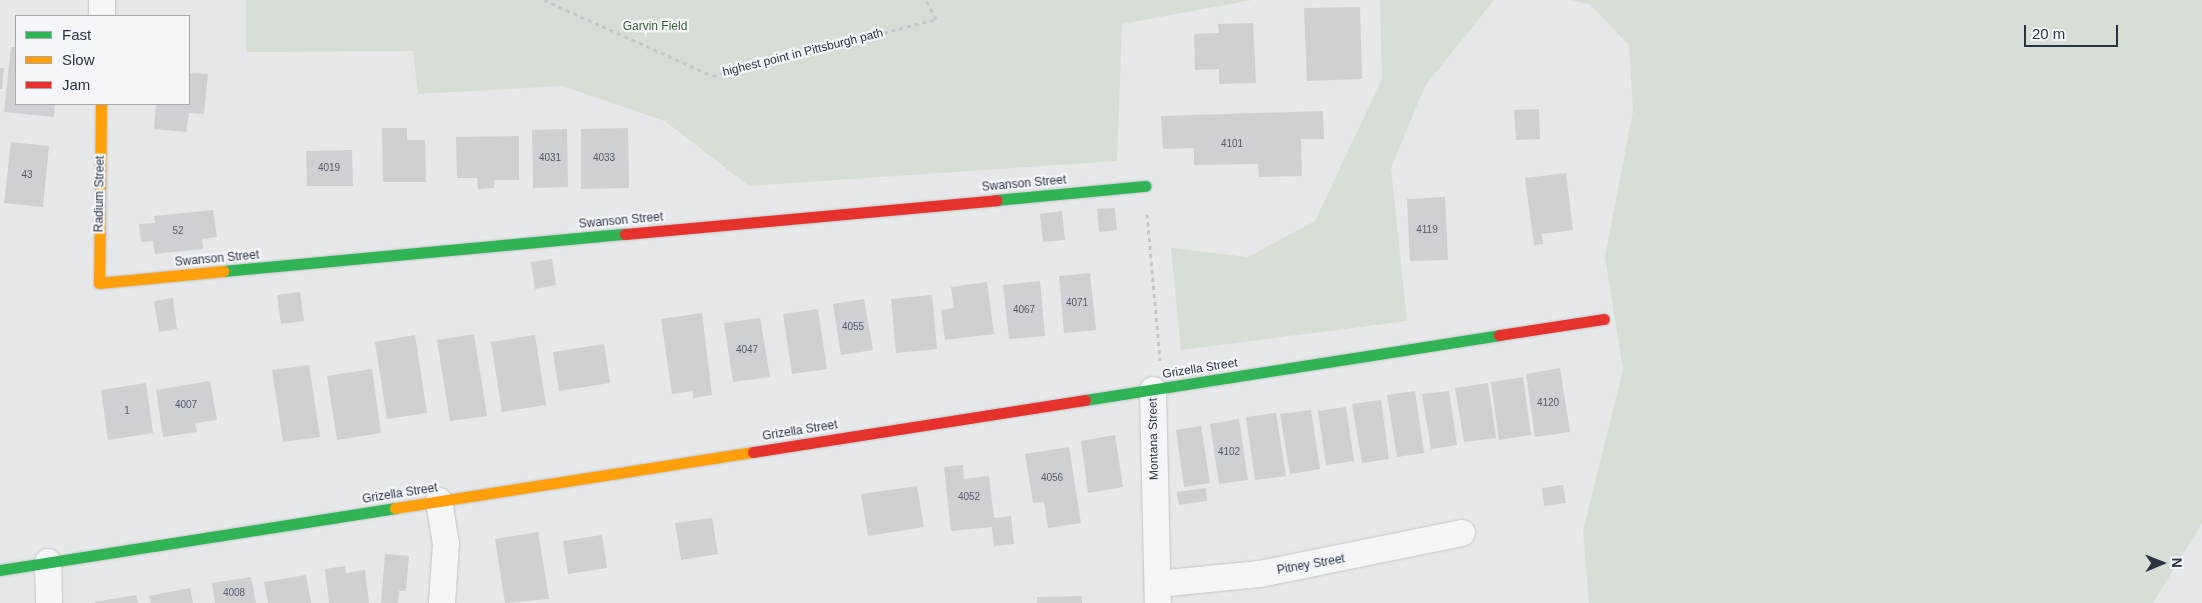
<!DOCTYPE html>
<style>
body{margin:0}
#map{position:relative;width:2202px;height:603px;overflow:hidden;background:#e6e8ea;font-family:Helvetica,sans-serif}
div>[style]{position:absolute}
.green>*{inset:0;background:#d6ded6}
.building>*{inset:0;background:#ced0d3}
.path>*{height:3px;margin-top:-1.5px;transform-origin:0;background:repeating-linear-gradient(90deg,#c5c6ca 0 4px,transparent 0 8px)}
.roads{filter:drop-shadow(0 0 1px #c4c6c8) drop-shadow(0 0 1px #c4c6c8)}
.street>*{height:26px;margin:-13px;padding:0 13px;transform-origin:13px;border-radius:13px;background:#f5f6f7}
.fast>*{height:11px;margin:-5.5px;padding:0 5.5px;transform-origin:5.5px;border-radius:5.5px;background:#30b455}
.slow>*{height:11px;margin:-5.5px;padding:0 5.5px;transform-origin:5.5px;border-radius:5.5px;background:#ff9f0a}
.jam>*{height:11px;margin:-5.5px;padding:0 5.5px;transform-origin:5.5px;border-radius:5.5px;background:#e5322d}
span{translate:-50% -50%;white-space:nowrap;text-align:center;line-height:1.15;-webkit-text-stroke:4.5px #f4f6f9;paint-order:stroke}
.number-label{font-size:10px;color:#545c69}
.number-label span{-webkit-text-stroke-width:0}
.park-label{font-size:12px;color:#3f6138}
.street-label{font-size:12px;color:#2b3445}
.legend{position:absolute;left:15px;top:15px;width:175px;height:90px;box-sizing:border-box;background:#f4f6f9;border:1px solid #a4a8b1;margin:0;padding:6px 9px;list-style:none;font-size:15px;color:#2b3445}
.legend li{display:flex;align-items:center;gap:10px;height:25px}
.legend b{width:25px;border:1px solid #a4a8b1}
.north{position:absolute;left:2137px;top:538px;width:50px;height:50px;-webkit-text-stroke:4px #f4f6f9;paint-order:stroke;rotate:89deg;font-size:14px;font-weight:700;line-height:20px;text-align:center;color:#2b3445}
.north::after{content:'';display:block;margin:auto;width:18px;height:22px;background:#2b3445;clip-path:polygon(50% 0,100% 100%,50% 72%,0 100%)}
.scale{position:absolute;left:2024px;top:25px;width:94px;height:22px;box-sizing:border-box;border:2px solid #2b3445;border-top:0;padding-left:6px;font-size:15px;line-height:18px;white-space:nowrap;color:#2b3445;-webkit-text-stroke:4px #f4f6f9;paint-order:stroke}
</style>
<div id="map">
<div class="green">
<i style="clip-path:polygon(246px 0,1252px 0,1122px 24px,1117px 161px,749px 186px,665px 121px,562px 86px,418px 94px,413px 51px,246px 52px)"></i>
<i style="clip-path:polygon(1380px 0,1494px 0,1425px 86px,1391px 168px,1407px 321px,1181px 350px,1171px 248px,1248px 257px,1315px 221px,1382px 79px)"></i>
<i style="clip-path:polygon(1571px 0,2202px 0,2202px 523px,2153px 603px,1589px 603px,1583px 531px,1623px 369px,1605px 257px,1633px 111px,1629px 45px,1589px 4px)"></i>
</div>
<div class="building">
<i style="clip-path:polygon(1360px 7px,1362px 79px,1307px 81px,1304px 8px)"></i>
<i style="clip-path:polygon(1253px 23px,1256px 83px,1219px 84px,1219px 69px,1195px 70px,1194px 34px,1219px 33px,1218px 24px)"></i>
<i style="clip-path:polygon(11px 47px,16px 47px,16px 104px,55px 104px,54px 117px,4px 112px)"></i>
<i style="clip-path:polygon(0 68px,4px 68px,2px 89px,0 89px)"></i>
<i style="clip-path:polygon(189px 73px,208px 74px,204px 114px,189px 113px,186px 132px,154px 129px,156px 104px,189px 104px)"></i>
<i style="clip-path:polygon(1539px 109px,1540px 139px,1516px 140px,1514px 110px)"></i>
<i style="clip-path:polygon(1323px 111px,1324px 139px,1301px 139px,1302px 176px,1259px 177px,1258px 164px,1194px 165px,1194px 148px,1163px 149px,1161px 116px)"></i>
<i style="clip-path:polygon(382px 128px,407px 128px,407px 140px,425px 140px,426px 182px,383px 182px)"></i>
<i style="clip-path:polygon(628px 128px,629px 188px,581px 189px,581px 129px)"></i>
<i style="clip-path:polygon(567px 129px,568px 187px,533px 188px,532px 130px)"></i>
<i style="clip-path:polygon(519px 136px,519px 180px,494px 180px,494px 188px,478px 189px,477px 178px,457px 178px,456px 137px)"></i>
<i style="clip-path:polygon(11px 142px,49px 146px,43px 207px,4px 203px)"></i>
<i style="clip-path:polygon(352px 150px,353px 186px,307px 186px,306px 151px)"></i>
<i style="clip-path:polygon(1566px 173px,1573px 230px,1542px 234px,1543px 244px,1534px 245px,1525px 178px)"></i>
<i style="clip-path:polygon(1445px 197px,1448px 260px,1410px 261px,1407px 199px)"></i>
<i style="clip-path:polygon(1115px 208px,1117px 230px,1099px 232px,1097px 209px)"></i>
<i style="clip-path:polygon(213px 210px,217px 237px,202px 239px,203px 249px,155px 254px,153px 241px,141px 242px,139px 224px,155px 223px,154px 216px)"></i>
<i style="clip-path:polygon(1062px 211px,1065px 240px,1043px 242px,1040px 214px)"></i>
<i style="clip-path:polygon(552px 259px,556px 285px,535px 289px,531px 262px)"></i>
<i style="clip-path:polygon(1090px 273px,1096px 330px,1064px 333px,1059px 276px)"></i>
<i style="clip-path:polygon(1040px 281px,1045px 336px,1009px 339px,1003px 285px)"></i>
<i style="clip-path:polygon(987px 282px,994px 334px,945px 340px,941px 310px,954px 308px,951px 287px)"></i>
<i style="clip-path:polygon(300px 292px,304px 321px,281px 324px,277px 295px)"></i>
<i style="clip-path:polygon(932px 295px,937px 349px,896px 353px,891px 299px)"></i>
<i style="clip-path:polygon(173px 298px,177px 329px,159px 332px,154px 301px)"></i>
<i style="clip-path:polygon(864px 299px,873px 350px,841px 355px,833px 304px)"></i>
<i style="clip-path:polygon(818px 309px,827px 369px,792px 374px,783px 314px)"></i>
<i style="clip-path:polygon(702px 313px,712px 395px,693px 398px,693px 391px,672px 394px,661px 319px)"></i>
<i style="clip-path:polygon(760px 318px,770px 377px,733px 382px,724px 323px)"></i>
<i style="clip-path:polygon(474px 334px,487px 416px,450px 421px,437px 340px)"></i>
<i style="clip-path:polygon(415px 335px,427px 413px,387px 419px,375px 342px)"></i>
<i style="clip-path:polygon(535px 335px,546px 405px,502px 412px,491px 342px)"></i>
<i style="clip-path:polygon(604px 344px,610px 383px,559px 391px,553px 352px)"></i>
<i style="clip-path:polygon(309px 365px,320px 437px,283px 442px,272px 370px)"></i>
<i style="clip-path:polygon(1560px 368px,1570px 432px,1535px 437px,1526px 374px)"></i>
<i style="clip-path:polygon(372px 369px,381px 433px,337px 440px,327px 376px)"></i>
<i style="clip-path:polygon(1523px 377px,1531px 435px,1499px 440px,1491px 382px)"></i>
<i style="clip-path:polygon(210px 381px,217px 420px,195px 423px,197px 432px,163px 437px,156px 390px)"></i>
<i style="clip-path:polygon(146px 383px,153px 433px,108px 440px,101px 390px)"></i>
<i style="clip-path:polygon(1488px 383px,1496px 438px,1464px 442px,1455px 388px)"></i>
<i style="clip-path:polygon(1415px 391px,1424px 453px,1397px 457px,1387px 395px)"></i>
<i style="clip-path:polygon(1449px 391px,1457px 445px,1431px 449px,1422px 394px)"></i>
<i style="clip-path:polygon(1381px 400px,1389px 459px,1362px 463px,1352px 404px)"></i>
<i style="clip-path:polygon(1346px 407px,1354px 461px,1326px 465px,1318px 411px)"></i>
<i style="clip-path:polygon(1311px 410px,1320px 469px,1290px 474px,1280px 414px)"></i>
<i style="clip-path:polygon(1276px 413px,1286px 476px,1255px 480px,1246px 417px)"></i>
<i style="clip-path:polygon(1239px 419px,1248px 480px,1219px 484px,1210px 424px)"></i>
<i style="clip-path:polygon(1201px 426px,1210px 483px,1184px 487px,1176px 430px)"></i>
<i style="clip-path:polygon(1115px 435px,1123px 487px,1088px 493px,1081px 441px)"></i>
<i style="clip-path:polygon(1069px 447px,1081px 523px,1048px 528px,1044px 502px,1033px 503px,1025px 454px)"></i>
<i style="clip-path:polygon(963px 465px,964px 479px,989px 476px,994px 518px,1011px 516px,1014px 544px,994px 546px,992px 527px,951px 531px,944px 467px)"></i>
<i style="clip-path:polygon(1563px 485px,1566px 503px,1544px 506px,1542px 488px)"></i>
<i style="clip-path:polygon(917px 486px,924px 527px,868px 536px,861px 494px)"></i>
<i style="clip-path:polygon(1206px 488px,1207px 501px,1179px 505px,1177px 492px)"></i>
<i style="clip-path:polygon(712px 518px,718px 554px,681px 560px,675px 523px)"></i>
<i style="clip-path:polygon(538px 532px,549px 599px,505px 603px,495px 539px)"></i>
<i style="clip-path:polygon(602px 535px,607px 568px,568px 574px,563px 541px)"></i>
<i style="clip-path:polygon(385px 554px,409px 556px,406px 591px,399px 591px,398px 603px,381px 603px)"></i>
<i style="clip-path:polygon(345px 566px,346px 573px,365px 570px,369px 603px,329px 603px,325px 569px)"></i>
<i style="clip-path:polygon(306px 575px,311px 603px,268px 603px,264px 582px)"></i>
<i style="clip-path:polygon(251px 577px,256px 603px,215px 603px,212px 583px)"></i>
<i style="clip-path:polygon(190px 588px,193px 603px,151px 603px,149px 596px)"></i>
<i style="clip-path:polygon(136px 595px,138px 603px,95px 603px,94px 602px)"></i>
<i style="clip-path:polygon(1082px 596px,1082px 603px,1037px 603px,1037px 597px)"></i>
</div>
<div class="path">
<i style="left:544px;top:0;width:185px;rotate:24.2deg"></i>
<i style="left:713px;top:76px;width:230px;rotate:-14.3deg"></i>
<i style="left:936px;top:19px;width:21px;rotate:-118deg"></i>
<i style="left:1147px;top:214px;width:147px;rotate:84.9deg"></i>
</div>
<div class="roads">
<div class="street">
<i style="left:102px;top:16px;width:16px;rotate:-90deg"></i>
<i style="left:1153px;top:390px;width:213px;rotate:88.7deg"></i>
<i style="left:439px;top:501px;width:44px;rotate:80.8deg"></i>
<i style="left:446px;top:544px;width:59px;rotate:93.9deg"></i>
<i style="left:48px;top:562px;width:41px;rotate:88.6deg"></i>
<i style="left:1158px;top:584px;width:102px;rotate:-5.6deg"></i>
<i style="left:1260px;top:574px;width:206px;rotate:-11.5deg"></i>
</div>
<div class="fast">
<i style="left:996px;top:200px;width:150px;rotate:-5.4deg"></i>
<i style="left:223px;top:271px;width:404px;rotate:-5.3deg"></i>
<i style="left:1085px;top:400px;width:419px;rotate:-8.9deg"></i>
<i style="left:0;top:570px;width:400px;rotate:-8.9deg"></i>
</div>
<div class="slow">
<i style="left:101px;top:104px;width:179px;rotate:90.6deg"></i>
<i style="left:99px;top:283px;width:125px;rotate:-5.5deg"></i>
<i style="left:395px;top:508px;width:362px;rotate:-8.9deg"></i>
</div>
<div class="jam">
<i style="left:625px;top:234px;width:373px;rotate:-5.2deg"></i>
<i style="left:1499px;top:335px;width:106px;rotate:-8.7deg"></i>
<i style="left:753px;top:452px;width:336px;rotate:-8.9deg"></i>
</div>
</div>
<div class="number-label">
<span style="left:1232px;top:144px">4101</span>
<span style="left:550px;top:158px">4031</span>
<span style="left:604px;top:158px">4033</span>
<span style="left:329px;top:168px">4019</span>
<span style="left:27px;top:175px">43</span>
<span style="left:1427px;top:230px">4119</span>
<span style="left:178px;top:231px">52</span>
<span style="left:1077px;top:303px">4071</span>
<span style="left:1024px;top:310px">4067</span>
<span style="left:853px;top:327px">4055</span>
<span style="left:747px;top:350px">4047</span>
<span style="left:1548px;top:403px">4120</span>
<span style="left:186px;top:405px">4007</span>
<span style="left:127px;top:411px">1</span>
<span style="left:1229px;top:452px">4102</span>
<span style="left:1052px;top:478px">4056</span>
<span style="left:969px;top:497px">4052</span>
<span style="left:234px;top:593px">4008</span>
</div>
<div class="park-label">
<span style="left:655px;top:27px">Garvin Field</span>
</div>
<div class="street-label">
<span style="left:803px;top:53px;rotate:-14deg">highest point in Pittsburgh path</span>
<span style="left:1024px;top:184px;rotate:-5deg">Swanson Street</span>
<span style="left:100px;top:194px;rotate:-89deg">Radium Street</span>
<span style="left:621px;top:221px;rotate:-5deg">Swanson Street</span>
<span style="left:217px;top:259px;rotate:-5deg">Swanson Street</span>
<span style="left:1200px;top:369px;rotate:-9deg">Grizella Street</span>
<span style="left:800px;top:431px;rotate:-9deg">Grizella Street</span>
<span style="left:1154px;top:439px;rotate:-91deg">Montana Street</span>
<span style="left:400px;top:494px;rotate:-9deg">Grizella Street</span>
<span style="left:1311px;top:565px;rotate:-10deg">Pitney Street</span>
</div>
<ul class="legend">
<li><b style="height:6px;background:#30b455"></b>Fast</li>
<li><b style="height:6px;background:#ff9f0a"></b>Slow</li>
<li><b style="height:6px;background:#e5322d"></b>Jam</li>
</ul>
<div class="north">N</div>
<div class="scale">20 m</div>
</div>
